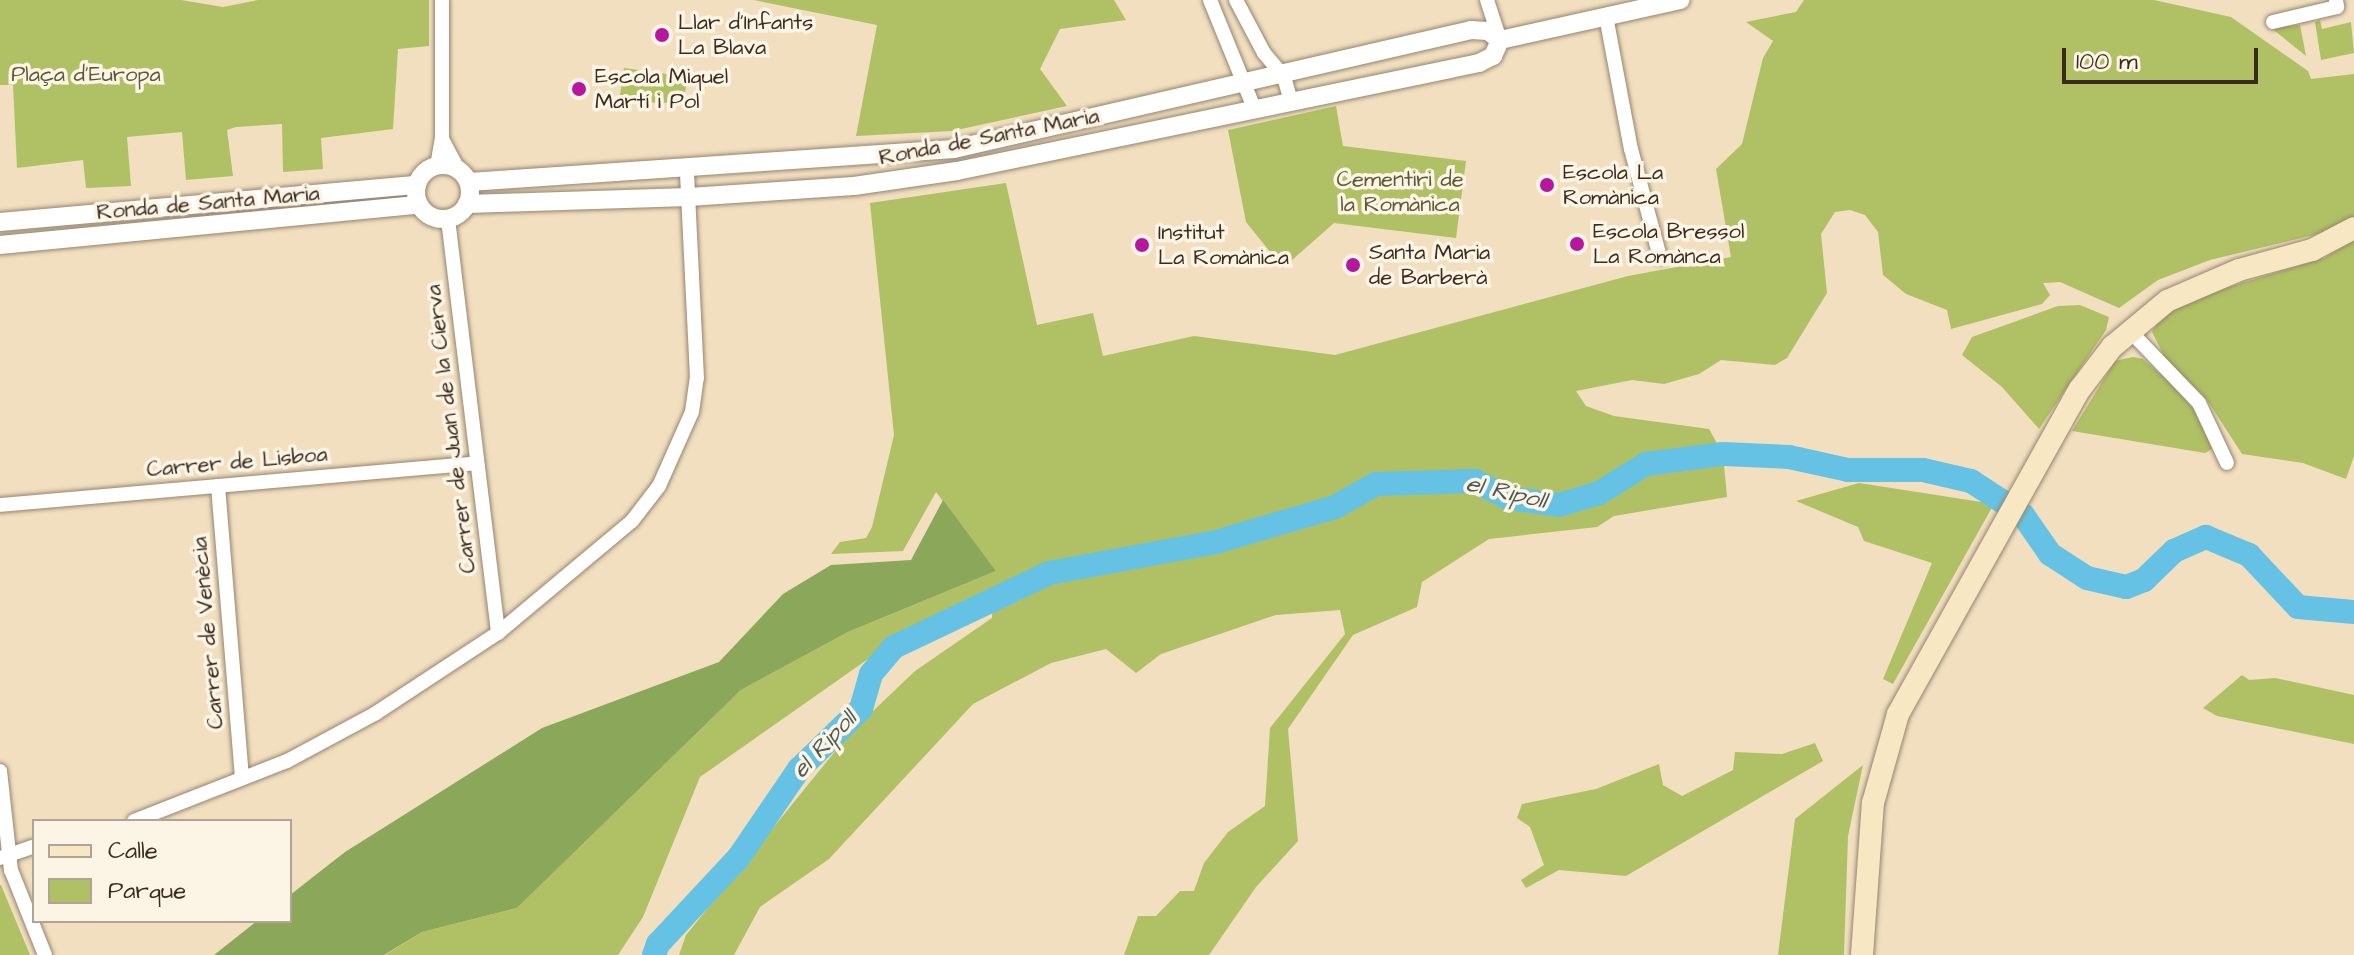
<!DOCTYPE html>
<meta charset="utf-8">
<style>
body{margin:0}
#map{position:relative;width:2354px;height:955px;overflow:hidden;background:#f1dfc0;font-family:"Architects Daughter",sans-serif}
div>[style]{position:absolute}
.green>*{inset:0;background:#afc164}
.forest>*{inset:0;background:#8ba75a}
.river>*{height:24px;margin:-12px;padding:0 12px;transform-origin:12px;border-radius:12px;background:#66c2e4}
.roads{filter:drop-shadow(0 0 2px #96846f) drop-shadow(0 0 2px #96846f)}
.minor>*{height:14px;margin:-7px;padding:0 7px;transform-origin:7px;border-radius:7px;background:#fff}
.tertiary>*{height:18px;margin:-9px;padding:0 9px;transform-origin:9px;border-radius:9px;background:#fff}
.tertiary>.ring{margin:-9px;padding:0;box-sizing:content-box;background:none;border:18px solid #fff;border-radius:50%}
.secondary>*{height:22px;margin:-11px;padding:0 11px;transform-origin:11px;border-radius:11px;background:#f8e7c3}
.dots>*{width:22px;height:22px;translate:-50% -50%;box-sizing:border-box;border:4px solid #fcf5e5;border-radius:50%}
span{translate:-50% -50%;white-space:nowrap;text-align:center;line-height:1.15;-webkit-text-stroke:7px #fcf5e5;paint-order:stroke}
.poi-label{font-size:22px;color:#3b2a1e}
.left{translate:0 -50%;text-align:left}
.park-label{font-size:22px;color:#5e5733}
.street-label{font-size:22px;color:#3b2a1e}
.water-label{font-size:24px;color:#485859;font-style:italic}
.legend{position:absolute;left:32px;top:819px;width:260px;height:104px;box-sizing:border-box;background:#fcf5e5;border:2px solid #afa495;margin:0;padding:10px 14px;list-style:none;font-size:24px;color:#3b2a1e}
.legend li{display:flex;align-items:center;gap:16px;height:40px}
.legend b{width:40px;border:2px solid #afa495}
.scale{position:absolute;left:2062px;top:48px;width:196px;height:36px;box-sizing:border-box;border:4px solid #3b2a1e;border-top:0;padding-left:10px;font-size:24px;line-height:28px;white-space:nowrap;color:#3b2a1e;-webkit-text-stroke:6px #fcf5e5;paint-order:stroke}
</style>
<div id="map">
<div class="green">
<i style="clip-path:polygon(0 0,181px 0,223px 7px,258px 0,429px 0,429px 46px,398px 49px,393px 129px,321px 138px,323px 169px,283px 172px,282px 124px,236px 127px,227px 130px,233px 176px,186px 180px,182px 132px,127px 137px,131px 186px,86px 188px,83px 160px,17px 168px,13px 85px,0 85px)"></i>
<i style="clip-path:polygon(754px 0,1114px 0,1126px 20px,1060px 29px,1040px 69px,1067px 106px,952px 131px,856px 136px,877px 25px)"></i>
<i style="clip-path:polygon(1804px 0,2154px 0,2231px 17px,2308px 71px,2311px 79px,2354px 74px,2354px 218px,2326px 232px,2210px 260px,2158px 280px,2119px 308px,2060px 282px,2043px 283px,2050px 295px,2042px 304px,1951px 329px,1947px 310px,1906px 294px,1883px 275px,1878px 232px,1865px 215px,1850px 210px,1835px 212px,1821px 234px,1827px 293px,1787px 358px,1775px 365px,1721px 360px,1699px 374px,1664px 384px,1632px 380px,1576px 391px,1586px 406px,1614px 416px,1709px 429px,1723px 454px,1727px 497px,1614px 516px,1597px 527px,1489px 539px,1422px 582px,1417px 607px,1353px 635px,1288px 729px,1298px 841px,1256px 887px,1209px 955px,1124px 955px,1138px 916px,1156px 916px,1180px 891px,1194px 891px,1204px 863px,1228px 832px,1265px 806px,1270px 728px,1345px 634px,1340px 610px,1276px 615px,1161px 654px,1136px 673px,1106px 649px,1051px 663px,973px 704px,829px 859px,760px 907px,734px 955px,679px 955px,686px 935px,850px 733px,915px 671px,992px 618px,993px 594px,888px 645px,700px 777px,643px 917px,618px 955px,385px 955px,422px 932px,517px 908px,741px 690px,848px 632px,996px 571px,936px 492px,903px 551px,831px 554px,840px 542px,866px 538px,872px 527px,894px 435px,870px 203px,1006px 183px,1037px 325px,1093px 313px,1103px 356px,1194px 336px,1335px 355px,1628px 276px,1731px 257px,1716px 169px,1742px 144px,1763px 58px,1773px 41px,1746px 22px,1796px 12px)"></i>
<i style="clip-path:polygon(2320px 20px,2322px 29px,2351px 22px,2354px 53px,2321px 60px,2315px 22px)"></i>
<i style="clip-path:polygon(2300px 25px,2306px 56px,2270px 27px)"></i>
<i style="clip-path:polygon(624px 68px,688px 77px,683px 103px,619px 102px)"></i>
<i style="clip-path:polygon(1336px 106px,1343px 146px,1466px 161px,1456px 238px,1334px 223px,1283px 268px,1246px 222px,1228px 130px)"></i>
<i style="clip-path:polygon(2354px 239px,2354px 456px,2346px 479px,2303px 463px,2242px 454px,2207px 400px,2165px 358px,2152px 332px,2159px 320px,2189px 299px,2324px 258px)"></i>
<i style="clip-path:polygon(2080px 305px,2109px 317px,2106px 330px,2039px 429px,2002px 387px,1962px 355px,1972px 337px,2058px 306px)"></i>
<i style="clip-path:polygon(2133px 357px,2143px 359px,2183px 394px,2219px 445px,2205px 453px,2072px 431px,2115px 361px)"></i>
<i style="clip-path:polygon(1859px 483px,1994px 504px,1893px 684px,1883px 679px,1932px 563px,1864px 541px,1858px 527px,1796px 501px)"></i>
<i style="clip-path:polygon(2242px 675px,2249px 680px,2275px 678px,2354px 695px,2354px 744px,2217px 716px,2203px 708px)"></i>
<i style="clip-path:polygon(1815px 743px,1823px 761px,1626px 876px,1559px 870px,1526px 888px,1521px 880px,1544px 865px,1530px 827px,1517px 818px,1522px 804px,1596px 789px,1659px 764px,1663px 785px,1682px 796px,1733px 770px,1735px 752px,1782px 754px)"></i>
<i style="clip-path:polygon(1863px 765px,1848px 836px,1844px 955px,1778px 955px,1795px 819px)"></i>
<i style="clip-path:polygon(0 885px,1px 885px,30px 955px,0 955px)"></i>
</div>
<div class="forest">
<i style="clip-path:polygon(943px 500px,996px 571px,848px 632px,741px 690px,517px 908px,422px 932px,384px 955px,214px 955px,257px 921px,290px 921px,290px 895px,345px 852px,542px 728px,719px 662px,783px 594px,831px 565px,911px 560px)"></i>
</div>
<div class="river">
<i style="left:654px;top:955px;width:12px;rotate:-70deg"></i>
<i style="left:658px;top:944px;width:119px;rotate:-47deg"></i>
<i style="left:739px;top:857px;width:107px;rotate:-55.7deg"></i>
<i style="left:799px;top:769px;width:86px;rotate:-44.1deg"></i>
<i style="left:861px;top:709px;width:36px;rotate:-74deg"></i>
<i style="left:871px;top:674px;width:35px;rotate:-50deg"></i>
<i style="left:894px;top:647px;width:172px;rotate:-25.5deg"></i>
<i style="left:1049px;top:573px;width:170px;rotate:-10.5deg"></i>
<i style="left:1216px;top:542px;width:124px;rotate:-16.4deg"></i>
<i style="left:1335px;top:507px;width:47px;rotate:-29.3deg"></i>
<i style="left:1376px;top:484px;width:99px;rotate:-1.7deg"></i>
<i style="left:1475px;top:481px;width:37px;rotate:27deg"></i>
<i style="left:1508px;top:498px;width:51px;rotate:7.8deg"></i>
<i style="left:1559px;top:505px;width:42px;rotate:-16.7deg"></i>
<i style="left:1599px;top:493px;width:55px;rotate:-31.7deg"></i>
<i style="left:1646px;top:464px;width:78px;rotate:-7.4deg"></i>
<i style="left:1723px;top:454px;width:66px;rotate:2.6deg"></i>
<i style="left:1789px;top:457px;width:60px;rotate:12.4deg"></i>
<i style="left:1848px;top:470px;width:75px"></i>
<i style="left:1923px;top:470px;width:49px;rotate:12.9deg"></i>
<i style="left:1971px;top:481px;width:62px;rotate:33.2deg"></i>
<i style="left:2023px;top:515px;width:47px;rotate:55.3deg"></i>
<i style="left:2050px;top:554px;width:44px;rotate:33deg"></i>
<i style="left:2087px;top:578px;width:40px;rotate:13deg"></i>
<i style="left:2126px;top:587px;width:19px;rotate:-21deg"></i>
<i style="left:2144px;top:580px;width:42px;rotate:-44deg"></i>
<i style="left:2174px;top:551px;width:35px;rotate:-24deg"></i>
<i style="left:2206px;top:537px;width:47px;rotate:22.7deg"></i>
<i style="left:2249px;top:555px;width:71px;rotate:46.7deg"></i>
<i style="left:2298px;top:607px;width:56px;rotate:5.1deg"></i>
</div>
<div class="roads">
<div class="minor">
<i style="left:1210px;top:0;width:117px;rotate:67.8deg"></i>
<i style="left:1236px;top:0;width:60px;rotate:62.2deg"></i>
<i style="left:1264px;top:53px;width:31px;rotate:50deg"></i>
<i style="left:1284px;top:77px;width:22px;rotate:74deg"></i>
<i style="left:1487px;top:0;width:42px;rotate:72deg"></i>
<i style="left:1606px;top:16px;width:135px;rotate:79.4deg"></i>
<i style="left:1631px;top:149px;width:112px;rotate:75deg"></i>
<i style="left:2273px;top:22px;width:66px;rotate:-13.2deg"></i>
<i style="left:2337px;top:7px;width:7px;rotate:-98deg"></i>
<i style="left:442px;top:139px;width:34px;rotate:62deg"></i>
<i style="left:437px;top:166px;width:27px;rotate:-80deg"></i>
<i style="left:442px;top:139px;width:139px;rotate:-90deg"></i>
<i style="left:448px;top:219px;width:417px;rotate:83.1deg"></i>
<i style="left:2129px;top:330px;width:101px;rotate:46.2deg"></i>
<i style="left:2199px;top:403px;width:66px;rotate:65deg"></i>
<i style="left:218px;top:486px;width:291px;rotate:85.3deg"></i>
<i style="left:0;top:505px;width:479px;rotate:-5deg"></i>
<i style="left:0;top:771px;width:100px;rotate:83.7deg"></i>
<i style="left:11px;top:870px;width:92px;rotate:68.2deg"></i>
<i style="left:134px;top:821px;width:164px;rotate:-21.4deg"></i>
<i style="left:287px;top:761px;width:101px;rotate:-28.3deg"></i>
<i style="left:376px;top:713px;width:146px;rotate:-33.3deg"></i>
<i style="left:498px;top:633px;width:175px;rotate:-39.9deg"></i>
<i style="left:632px;top:521px;width:44px;rotate:-52.4deg"></i>
<i style="left:659px;top:486px;width:81px;rotate:-66deg"></i>
<i style="left:692px;top:412px;width:34px;rotate:-82deg"></i>
<i style="left:697px;top:378px;width:208px;rotate:-92.8deg"></i>
<i style="left:0;top:858px;width:36px;rotate:-19deg"></i>
</div>
<div class="tertiary">
<i style="left:1500px;top:40px;width:185px;rotate:-12.5deg"></i>
<i class="ring" style="left:416px;top:165px;width:36px;height:36px"></i>
<i style="left:469px;top:182px;width:486px;rotate:-3.9deg"></i>
<i style="left:954px;top:149px;width:531px;rotate:-12.96deg"></i>
<i style="left:1471px;top:30px;width:17px;rotate:3deg"></i>
<i style="left:1488px;top:31px;width:15px;rotate:37deg"></i>
<i style="left:467px;top:204px;width:222px;rotate:-1.8deg"></i>
<i style="left:689px;top:197px;width:165px;rotate:-3.8deg"></i>
<i style="left:854px;top:186px;width:104px;rotate:-8.3deg"></i>
<i style="left:957px;top:171px;width:533px;rotate:-11.69deg"></i>
<i style="left:1479px;top:63px;width:16px;rotate:-27deg"></i>
<i style="left:1493px;top:56px;width:17px;rotate:-66deg"></i>
<i style="left:0;top:222px;width:419px;rotate:-5.1deg"></i>
<i style="left:0;top:245px;width:421px;rotate:-5.5deg"></i>
</div>
<div class="secondary">
<i style="left:1862px;top:955px;width:152px;rotate:-85.9deg"></i>
<i style="left:1873px;top:803px;width:92px;rotate:-74.3deg"></i>
<i style="left:1898px;top:714px;width:372px;rotate:-60.8deg"></i>
<i style="left:2080px;top:389px;width:53px;rotate:-52.7deg"></i>
<i style="left:2112px;top:347px;width:72px;rotate:-39.9deg"></i>
<i style="left:2167px;top:301px;width:78px;rotate:-23.3deg"></i>
<i style="left:2239px;top:270px;width:76px;rotate:-15.3deg"></i>
<i style="left:2312px;top:250px;width:47px;rotate:-27.6deg"></i>
</div>
</div>
<div class="dots">
<i style="left:662px;top:35px;background:#b5179e"></i>
<i style="left:579px;top:89px;background:#b5179e"></i>
<i style="left:1547px;top:185px;background:#b5179e"></i>
<i style="left:1577px;top:244px;background:#b5179e"></i>
<i style="left:1142px;top:245px;background:#b5179e"></i>
<i style="left:1353px;top:265px;background:#b5179e"></i>
</div>
<div class="poi-label">
<span class="left" style="left:678px;top:35px">Llar d'Infants<br>La Blava</span>
<span class="left" style="left:595px;top:89px">Escola Miquel<br>Martí i Pol</span>
<span class="left" style="left:1563px;top:185px">Escola La<br>Romànica</span>
<span class="left" style="left:1593px;top:244px">Escola Bressol<br>La Romànca</span>
<span class="left" style="left:1158px;top:245px">Institut<br>La Romànica</span>
<span class="left" style="left:1369px;top:265px">Santa Maria<br>de Barberà</span>
</div>
<div class="park-label">
<span style="left:86px;top:75px">Plaça d'Europa</span>
<span style="left:1400px;top:192px">Cementiri de<br>la Romànica</span>
</div>
<div class="street-label">
<span style="left:989px;top:137px;rotate:-11deg">Ronda de Santa Maria</span>
<span style="left:208px;top:203px;rotate:-5deg">Ronda de Santa Maria</span>
<span style="left:451px;top:429px;rotate:-97deg">Carrer de Juan de la Cierva</span>
<span style="left:237px;top:462px;rotate:-5deg">Carrer de Lisboa</span>
<span style="left:208px;top:633px;rotate:-95deg">Carrer de Venècia</span>
</div>
<div class="water-label">
<span style="left:1506px;top:493px;rotate:13deg">el Ripoll</span>
<span style="left:825px;top:745px;rotate:-47deg">el Ripoll</span>
</div>
<ul class="legend">
<li><b style="height:10px;background:#f8e7c3"></b>Calle</li>
<li><b style="height:22px;background:#afc164"></b>Parque</li>
</ul>
<div class="scale">100 m</div>
</div>
